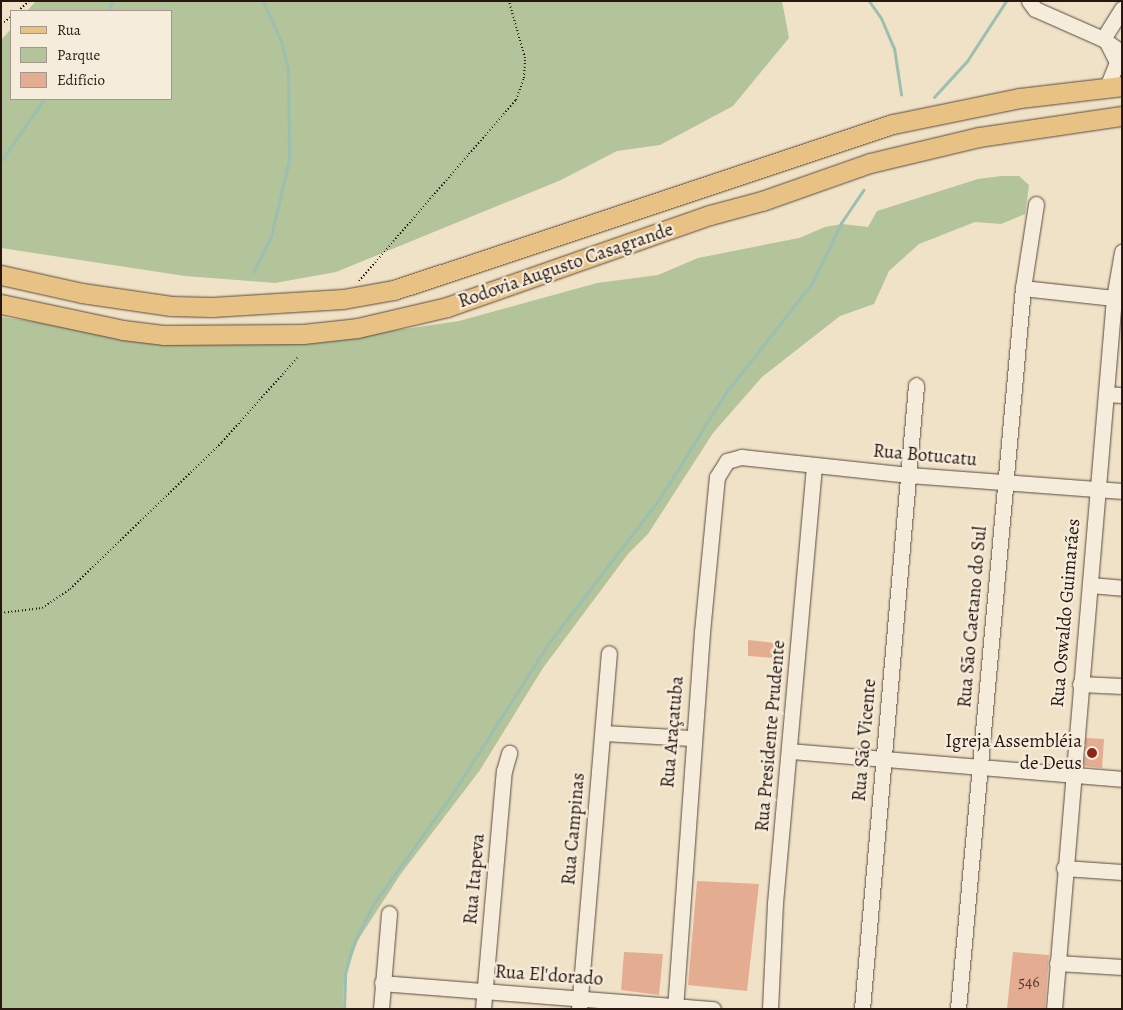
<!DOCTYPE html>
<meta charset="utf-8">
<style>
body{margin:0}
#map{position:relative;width:1123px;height:1010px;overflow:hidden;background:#f0e2c7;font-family:Alegreya,serif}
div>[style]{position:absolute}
.green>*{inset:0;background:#b3c49a}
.stream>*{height:3px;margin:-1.5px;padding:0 1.5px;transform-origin:1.5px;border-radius:1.5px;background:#9bbfb0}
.building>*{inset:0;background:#e4ac91}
.path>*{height:2px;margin-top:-1px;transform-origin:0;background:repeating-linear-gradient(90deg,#271710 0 1px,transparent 0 3.5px)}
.roads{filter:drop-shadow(0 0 1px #594a3e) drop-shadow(0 0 1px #594a3e)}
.minor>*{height:15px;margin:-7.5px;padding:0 7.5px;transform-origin:7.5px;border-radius:7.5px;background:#f5ecdb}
.major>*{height:19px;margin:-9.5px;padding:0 9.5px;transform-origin:9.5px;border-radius:9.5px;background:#e8c184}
.dots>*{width:14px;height:14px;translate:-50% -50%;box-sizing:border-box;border:2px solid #f5ecdb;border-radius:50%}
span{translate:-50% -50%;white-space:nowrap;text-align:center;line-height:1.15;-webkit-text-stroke:4.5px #f5ecdb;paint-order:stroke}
.number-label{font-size:16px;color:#563c30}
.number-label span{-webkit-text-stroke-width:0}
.street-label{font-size:19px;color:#271710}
.poi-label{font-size:19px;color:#271710}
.right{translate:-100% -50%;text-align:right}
.frame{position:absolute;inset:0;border:2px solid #271710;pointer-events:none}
.legend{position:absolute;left:10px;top:10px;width:162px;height:90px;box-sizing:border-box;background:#f5ecdb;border:1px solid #a3978a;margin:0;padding:6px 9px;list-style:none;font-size:15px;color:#271710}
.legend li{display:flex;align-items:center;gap:10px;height:25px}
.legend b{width:25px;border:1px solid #a3978a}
</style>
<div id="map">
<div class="green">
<i style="clip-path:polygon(36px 1px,782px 1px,789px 38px,733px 106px,660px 145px,617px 151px,561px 180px,336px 272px,275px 283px,185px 276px,1px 248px,1px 40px,11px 29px,11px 99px,171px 99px,171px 11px,27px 11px)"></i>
<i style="clip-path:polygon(1001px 176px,1019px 176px,1029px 185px,1025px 214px,1001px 224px,975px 222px,919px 244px,889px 271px,874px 304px,840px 316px,762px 377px,713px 433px,648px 534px,628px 554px,543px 668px,480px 770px,400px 875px,358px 940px,344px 980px,343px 1009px,1px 1009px,1px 317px,173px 341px,330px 340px,459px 321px,597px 283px,658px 275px,698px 258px,799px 238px,825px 227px,842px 224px,868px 227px,877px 211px,978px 179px)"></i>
</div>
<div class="stream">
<i style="left:869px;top:1px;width:21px;rotate:55deg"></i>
<i style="left:881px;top:18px;width:33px;rotate:67deg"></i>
<i style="left:894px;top:48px;width:47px;rotate:81.3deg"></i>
<i style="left:108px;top:11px;width:11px;rotate:-68deg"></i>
<i style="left:934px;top:97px;width:49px;rotate:-47.5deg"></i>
<i style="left:967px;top:61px;width:72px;rotate:-57deg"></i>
<i style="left:1px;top:161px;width:75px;rotate:-55.3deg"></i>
<i style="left:253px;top:272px;width:40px;rotate:-63.4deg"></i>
<i style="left:271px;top:236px;width:78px;rotate:-76.7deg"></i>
<i style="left:289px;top:160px;width:91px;rotate:-90.6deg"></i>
<i style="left:288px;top:69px;width:29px;rotate:-104deg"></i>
<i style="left:281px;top:41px;width:44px;rotate:-114.2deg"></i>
<i style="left:344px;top:1009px;width:35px;rotate:-88deg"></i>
<i style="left:345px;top:974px;width:28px;rotate:-75deg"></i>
<i style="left:352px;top:947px;width:46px;rotate:-64deg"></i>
<i style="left:372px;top:906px;width:139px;rotate:-54.4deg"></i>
<i style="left:453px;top:793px;width:177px;rotate:-57.5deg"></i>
<i style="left:548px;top:644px;width:184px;rotate:-52.5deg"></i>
<i style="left:660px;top:498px;width:121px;rotate:-58.1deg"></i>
<i style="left:724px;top:395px;width:142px;rotate:-51.8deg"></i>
<i style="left:812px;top:283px;width:67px;rotate:-64.2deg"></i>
<i style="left:841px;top:223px;width:40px;rotate:-56deg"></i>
</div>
<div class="building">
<i style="clip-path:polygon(748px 640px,775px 643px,774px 658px,748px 656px)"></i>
<i style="clip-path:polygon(1086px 738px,1104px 739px,1102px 768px,1084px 766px)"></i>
<i style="clip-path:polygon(697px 881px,759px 884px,747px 991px,688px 985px)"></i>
<i style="clip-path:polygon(624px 952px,663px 954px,659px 995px,621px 990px)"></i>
<i style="clip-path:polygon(1013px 952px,1049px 955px,1045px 1009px,1007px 1009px)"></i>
</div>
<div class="path">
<i style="left:18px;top:11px;width:15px;rotate:-42deg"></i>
<i style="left:1px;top:24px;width:12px;rotate:-35deg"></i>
<i style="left:359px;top:281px;width:240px;rotate:-49.1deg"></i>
<i style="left:516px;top:100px;width:23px;rotate:-70deg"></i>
<i style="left:524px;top:78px;width:20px;rotate:-87deg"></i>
<i style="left:525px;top:58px;width:59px;rotate:-105.7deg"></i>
<i style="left:1px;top:613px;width:41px;rotate:-7deg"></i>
<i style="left:42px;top:608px;width:34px;rotate:-34deg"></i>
<i style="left:70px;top:589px;width:211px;rotate:-44deg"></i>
<i style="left:222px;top:442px;width:113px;rotate:-48.2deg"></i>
</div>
<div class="roads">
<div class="minor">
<i style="left:1029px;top:1px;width:10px;rotate:53deg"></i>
<i style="left:1035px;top:9px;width:74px;rotate:23.8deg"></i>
<i style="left:1103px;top:39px;width:24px;rotate:36deg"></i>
<i style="left:1103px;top:39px;width:36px;rotate:-58deg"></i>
<i style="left:1107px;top:87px;width:27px;rotate:-68deg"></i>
<i style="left:1117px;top:62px;width:20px;rotate:-117deg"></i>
<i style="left:1023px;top:288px;width:100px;rotate:6.3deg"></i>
<i style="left:1106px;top:394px;width:16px;rotate:4deg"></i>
<i style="left:1090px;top:585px;width:32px;rotate:5deg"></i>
<i style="left:1080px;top:684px;width:42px;rotate:2.7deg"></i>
<i style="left:603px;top:733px;width:89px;rotate:3.2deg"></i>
<i style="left:790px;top:751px;width:333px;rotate:4.8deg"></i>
<i style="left:1064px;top:868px;width:58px;rotate:3.9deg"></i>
<i style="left:1057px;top:963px;width:65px;rotate:3.5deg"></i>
<i style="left:382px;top:983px;width:332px;rotate:4.5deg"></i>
<i style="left:381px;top:1009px;width:96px;rotate:-85.2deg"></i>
<i style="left:483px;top:1009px;width:239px;rotate:-85deg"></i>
<i style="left:504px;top:771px;width:19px;rotate:-74deg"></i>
<i style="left:579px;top:1009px;width:357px;rotate:-85.2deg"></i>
<i style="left:675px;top:1009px;width:378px;rotate:-85.9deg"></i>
<i style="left:702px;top:632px;width:156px;rotate:-84.5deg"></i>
<i style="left:717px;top:477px;width:19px;rotate:-58deg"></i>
<i style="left:727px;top:461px;width:15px;rotate:-16deg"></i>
<i style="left:741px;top:457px;width:169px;rotate:6.1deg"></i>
<i style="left:909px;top:475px;width:214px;rotate:4.3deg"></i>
<i style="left:770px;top:1009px;width:106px;rotate:-87.3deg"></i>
<i style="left:775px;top:903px;width:439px;rotate:-84.9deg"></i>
<i style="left:862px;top:1009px;width:626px;rotate:-85.05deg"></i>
<i style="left:958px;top:1009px;width:724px;rotate:-84.85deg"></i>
<i style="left:1023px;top:288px;width:85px;rotate:-81.2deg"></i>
<i style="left:1054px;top:1009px;width:714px;rotate:-85.18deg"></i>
<i style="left:1114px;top:298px;width:47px;rotate:-80.1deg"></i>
</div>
<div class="major">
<i style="left:1px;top:275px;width:83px;rotate:12.5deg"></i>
<i style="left:82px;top:293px;width:90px;rotate:8.3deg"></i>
<i style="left:171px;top:306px;width:41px;rotate:1.4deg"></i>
<i style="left:212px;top:307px;width:131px;rotate:-3.5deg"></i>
<i style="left:343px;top:299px;width:52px;rotate:-10deg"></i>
<i style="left:394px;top:290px;width:526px;rotate:-18.4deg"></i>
<i style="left:893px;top:124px;width:130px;rotate:-11.6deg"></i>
<i style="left:1020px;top:98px;width:103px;rotate:-6.7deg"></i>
<i style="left:1px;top:304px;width:125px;rotate:12deg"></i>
<i style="left:123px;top:330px;width:40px;rotate:7.1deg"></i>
<i style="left:163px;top:335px;width:140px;rotate:-0.4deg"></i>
<i style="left:303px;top:334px;width:54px;rotate:-6.3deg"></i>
<i style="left:357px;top:328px;width:92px;rotate:-13.1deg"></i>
<i style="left:447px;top:307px;width:279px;rotate:-19.3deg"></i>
<i style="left:710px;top:215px;width:54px;rotate:-15.1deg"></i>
<i style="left:762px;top:201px;width:114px;rotate:-19.4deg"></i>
<i style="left:870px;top:163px;width:112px;rotate:-13.4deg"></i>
<i style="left:979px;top:137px;width:145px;rotate:-8.4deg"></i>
</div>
</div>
<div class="dots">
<i style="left:1092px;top:753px;background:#8f2418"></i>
</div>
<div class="number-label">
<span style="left:1029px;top:982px">546</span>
</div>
<div class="street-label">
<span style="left:566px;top:266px;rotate:-19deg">Rodovia Augusto Casagrande</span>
<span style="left:925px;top:456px;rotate:5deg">Rua Botucatu</span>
<span style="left:1066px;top:613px;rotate:-85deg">Rua Oswaldo Guimarães</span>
<span style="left:973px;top:617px;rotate:-85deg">Rua São Caetano do Sul</span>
<span style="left:673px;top:732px;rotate:-85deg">Rua Araçatuba</span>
<span style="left:771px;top:736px;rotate:-85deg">Rua Presidente Prudente</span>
<span style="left:865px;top:740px;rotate:-85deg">Rua São Vicente</span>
<span style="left:574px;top:829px;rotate:-85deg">Rua Campinas</span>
<span style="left:475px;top:879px;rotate:-85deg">Rua Itapeva</span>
<span style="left:549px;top:976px;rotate:4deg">Rua El'dorado</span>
</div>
<div class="poi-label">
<span class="right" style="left:1082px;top:753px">Igreja Assembléia<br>de Deus</span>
</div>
<div class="frame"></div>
<ul class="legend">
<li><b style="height:6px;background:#e8c184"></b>Rua</li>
<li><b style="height:14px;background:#b3c49a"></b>Parque</li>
<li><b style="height:14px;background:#e4ac91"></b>Edifício</li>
</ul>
</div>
